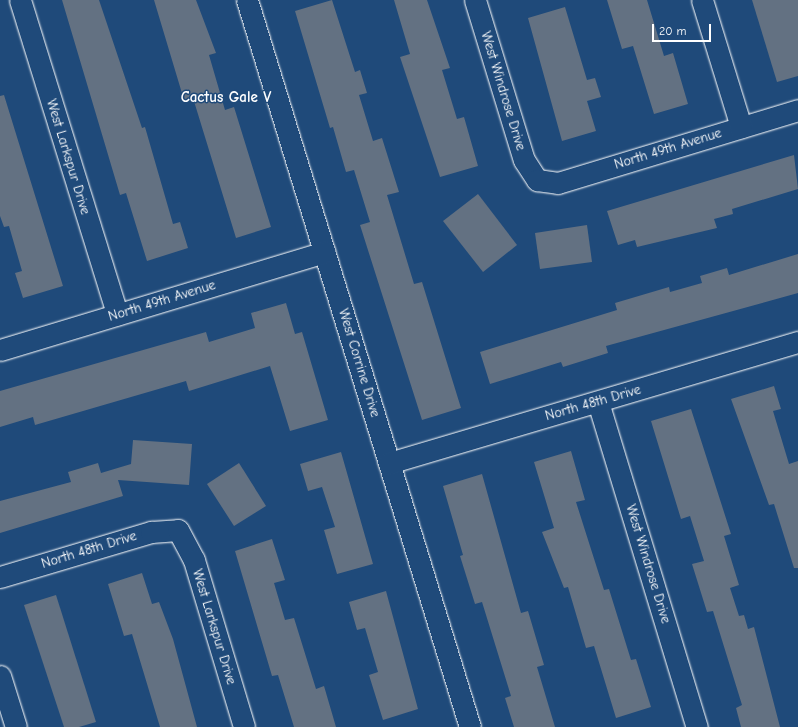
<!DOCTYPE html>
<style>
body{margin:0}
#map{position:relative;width:798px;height:727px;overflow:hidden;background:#1f4a7a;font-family:"Comic Neue",sans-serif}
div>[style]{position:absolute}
.building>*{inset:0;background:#637182}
.roads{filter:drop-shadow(0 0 1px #fff) drop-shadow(0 0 1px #fff)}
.minor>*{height:21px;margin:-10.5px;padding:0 10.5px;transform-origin:10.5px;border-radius:10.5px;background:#1f4a7a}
span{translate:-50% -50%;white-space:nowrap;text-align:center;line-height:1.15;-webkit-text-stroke:3px #1f4a7a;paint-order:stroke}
.street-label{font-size:14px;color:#fff}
.neighbourhood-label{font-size:15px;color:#fff;font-weight:700}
.scale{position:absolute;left:652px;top:24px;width:59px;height:18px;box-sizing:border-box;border:2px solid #fff;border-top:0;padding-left:5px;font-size:12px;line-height:14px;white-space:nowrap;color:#fff;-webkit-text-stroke:3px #1f4a7a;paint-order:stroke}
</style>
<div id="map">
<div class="building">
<i style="clip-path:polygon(62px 0,99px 0,142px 128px,145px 127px,173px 224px,180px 222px,188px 248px,147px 261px,126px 193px,120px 195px)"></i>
<i style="clip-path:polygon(154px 0,196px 0,216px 53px,209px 55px,225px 110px,234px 107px,271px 227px,236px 238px,193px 98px,184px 100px)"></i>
<i style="clip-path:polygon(332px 0,355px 72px,360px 70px,367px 93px,359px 95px,373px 141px,382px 138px,399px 192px,387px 195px,414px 284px,422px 282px,461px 408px,422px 420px,360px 225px,370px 222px,354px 170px,346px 172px,333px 127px,330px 128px,295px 11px)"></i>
<i style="clip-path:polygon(394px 0,427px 0,450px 68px,442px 70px,457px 119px,464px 117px,478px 166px,440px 177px,400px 57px,410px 54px)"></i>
<i style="clip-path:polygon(607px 0,647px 0,664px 56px,673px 53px,688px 104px,654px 114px,633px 46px,622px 49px)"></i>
<i style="clip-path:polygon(752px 0,798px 0,798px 76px,777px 82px)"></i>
<i style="clip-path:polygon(565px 7px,587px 80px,595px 78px,601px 97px,587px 101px,596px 131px,562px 141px,528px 18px)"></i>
<i style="clip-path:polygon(4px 95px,63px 286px,23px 298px,15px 273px,22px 271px,9px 226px,4px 227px,0 216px,0 96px)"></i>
<i style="clip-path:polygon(794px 155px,798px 189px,732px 209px,733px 214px,714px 219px,717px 228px,637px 247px,635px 240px,618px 245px,607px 211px)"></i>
<i style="clip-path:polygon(478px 194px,517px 245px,483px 272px,443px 221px)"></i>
<i style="clip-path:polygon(587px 225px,592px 262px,540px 269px,535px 233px)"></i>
<i style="clip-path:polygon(798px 254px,798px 293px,606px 346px,608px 353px,563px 367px,561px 362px,490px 384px,480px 352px,617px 310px,615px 303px,669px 287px,670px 292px,702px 283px,700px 276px,727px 268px,729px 275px)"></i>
<i style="clip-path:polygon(286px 303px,295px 334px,302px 332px,328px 420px,290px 431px,270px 366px,189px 391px,186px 381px,35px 425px,33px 417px,0 427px,0 391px,206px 332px,209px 342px,255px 328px,251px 313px)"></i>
<i style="clip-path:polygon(774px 386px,781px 409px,773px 411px,789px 464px,798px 461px,798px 568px,794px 568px,774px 504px,769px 505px,731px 399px)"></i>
<i style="clip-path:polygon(691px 409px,731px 534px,724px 536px,739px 585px,730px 588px,739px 616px,744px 615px,748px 629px,754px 627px,780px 727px,741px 727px,736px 708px,742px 705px,713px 611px,707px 612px,692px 564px,704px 561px,690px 516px,681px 519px,651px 421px)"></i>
<i style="clip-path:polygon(133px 440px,192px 444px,189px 485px,118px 480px,123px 496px,0 533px,0 501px,71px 482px,68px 472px,98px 463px,101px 473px,131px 464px)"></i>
<i style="clip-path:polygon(571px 451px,585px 500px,576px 502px,604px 590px,609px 589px,631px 660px,636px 659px,651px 707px,616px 718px,594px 646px,586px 648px,568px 587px,564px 588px,542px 532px,554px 528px,534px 462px)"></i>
<i style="clip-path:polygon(341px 452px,373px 564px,337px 574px,324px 530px,335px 527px,322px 487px,308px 491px,300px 464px)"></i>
<i style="clip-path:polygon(239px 463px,266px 506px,234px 526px,207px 484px)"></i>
<i style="clip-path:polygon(482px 474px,521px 613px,528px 611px,544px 665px,537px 667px,555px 727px,514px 727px,505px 698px,511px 696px,482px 602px,475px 604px,460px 556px,463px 555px,443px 486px)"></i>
<i style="clip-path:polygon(272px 539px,285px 580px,274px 583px,285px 620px,294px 618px,316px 689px,324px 686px,336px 727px,294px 727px,278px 675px,272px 676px,235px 551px)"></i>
<i style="clip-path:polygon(142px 573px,152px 604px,159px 602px,173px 639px,197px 727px,160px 727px,132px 634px,124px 636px,108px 584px)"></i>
<i style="clip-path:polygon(386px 591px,418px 709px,383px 720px,369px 675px,378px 672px,365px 628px,357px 630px,349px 602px)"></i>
<i style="clip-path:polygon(56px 595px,96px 722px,79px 727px,64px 727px,24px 605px)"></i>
</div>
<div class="roads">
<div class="minor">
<i style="left:20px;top:0;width:329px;rotate:72.8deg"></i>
<i style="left:247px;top:0;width:760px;rotate:72.95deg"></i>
<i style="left:475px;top:0;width:167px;rotate:73deg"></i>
<i style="left:524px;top:160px;width:24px;rotate:57deg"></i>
<i style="left:537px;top:180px;width:21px;rotate:8deg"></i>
<i style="left:558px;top:183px;width:251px;rotate:-16.9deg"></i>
<i style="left:702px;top:0;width:133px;rotate:72.9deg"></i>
<i style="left:0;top:350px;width:339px;rotate:-16.8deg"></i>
<i style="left:598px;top:402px;width:340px;rotate:73.1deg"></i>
<i style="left:389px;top:463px;width:427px;rotate:-16.5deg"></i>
<i style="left:0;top:577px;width:158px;rotate:-16.6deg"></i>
<i style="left:151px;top:532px;width:27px;rotate:-4deg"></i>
<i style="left:178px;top:530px;width:34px;rotate:62deg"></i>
<i style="left:194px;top:560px;width:174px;rotate:73.3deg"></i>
<i style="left:0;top:676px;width:53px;rotate:72.6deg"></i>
</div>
</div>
<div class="street-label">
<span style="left:503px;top:91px;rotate:73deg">West Windrose Drive</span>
<span style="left:668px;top:149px;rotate:-17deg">North 49th Avenue</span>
<span style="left:68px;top:157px;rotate:73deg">West Larkspur Drive</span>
<span style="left:162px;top:301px;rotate:-17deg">North 49th Avenue</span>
<span style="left:359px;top:363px;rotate:73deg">West Corrine Drive</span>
<span style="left:593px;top:403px;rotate:-16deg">North 48th Drive</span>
<span style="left:89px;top:550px;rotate:-17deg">North 48th Drive</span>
<span style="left:648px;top:564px;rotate:73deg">West Windrose Drive</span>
<span style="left:214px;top:627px;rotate:73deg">West Larkspur Drive</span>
</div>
<div class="neighbourhood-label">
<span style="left:226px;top:98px">Cactus Gale V</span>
</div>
<div class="scale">20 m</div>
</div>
